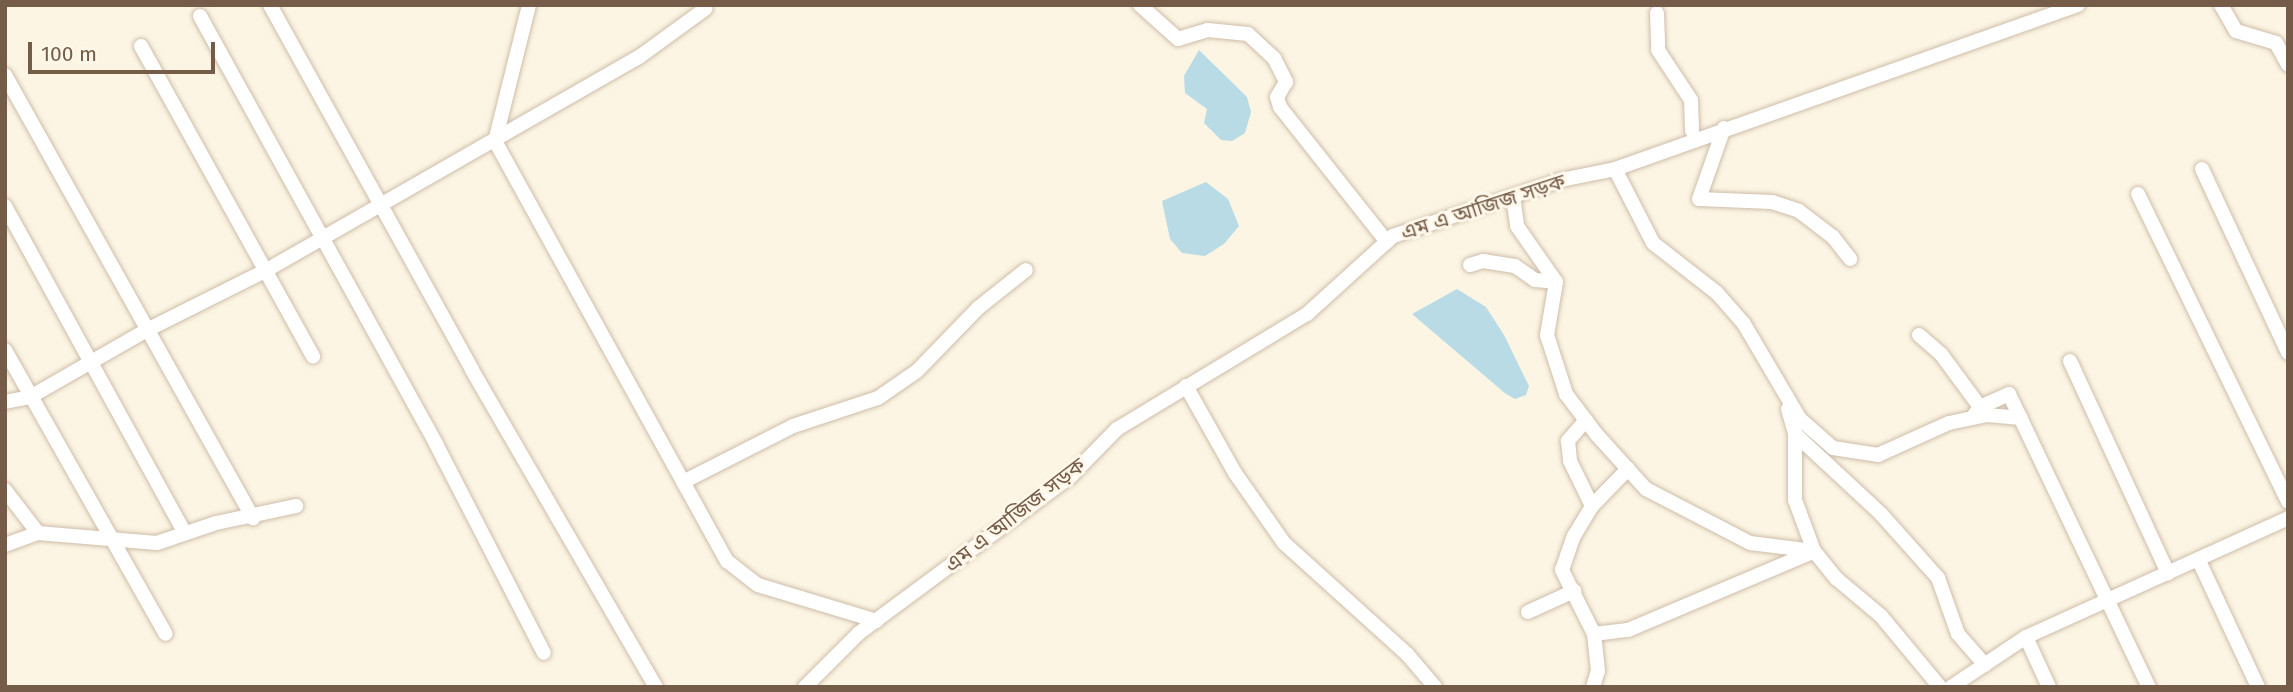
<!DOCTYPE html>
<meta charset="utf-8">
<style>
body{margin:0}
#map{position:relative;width:2293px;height:692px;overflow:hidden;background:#fcf5e3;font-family:"Fira Sans","Noto Sans Bengali",sans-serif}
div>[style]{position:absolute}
.water>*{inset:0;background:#b8dbe6}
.roads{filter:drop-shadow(0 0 2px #cebdaa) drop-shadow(0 0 2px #cebdaa)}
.minor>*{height:14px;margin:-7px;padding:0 7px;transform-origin:7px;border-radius:7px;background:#fff}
span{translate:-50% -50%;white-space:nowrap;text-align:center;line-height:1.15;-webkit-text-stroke:6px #fff8ea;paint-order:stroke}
.street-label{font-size:21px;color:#755c49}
.frame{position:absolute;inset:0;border:7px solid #755c49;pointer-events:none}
.scale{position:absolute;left:28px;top:42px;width:187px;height:32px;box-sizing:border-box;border:4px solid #755c49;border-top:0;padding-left:9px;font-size:21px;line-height:24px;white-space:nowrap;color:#755c49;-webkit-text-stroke:5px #fff8ea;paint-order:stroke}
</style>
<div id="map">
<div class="water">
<i style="clip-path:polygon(1199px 50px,1247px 97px,1251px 112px,1245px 133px,1232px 141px,1221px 140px,1204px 123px,1207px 109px,1185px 93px,1184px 76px)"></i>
<i style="clip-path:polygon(1206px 182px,1228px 199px,1239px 226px,1224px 244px,1205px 256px,1182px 253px,1170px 239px,1162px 201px)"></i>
<i style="clip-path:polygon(1457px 289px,1486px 307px,1504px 335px,1529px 386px,1526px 395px,1515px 399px,1506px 394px,1412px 314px)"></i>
</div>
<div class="roads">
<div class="minor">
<i style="left:270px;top:5px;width:417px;rotate:61deg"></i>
<i style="left:472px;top:370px;width:367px;rotate:59.9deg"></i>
<i style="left:529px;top:5px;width:140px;rotate:104deg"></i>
<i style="left:495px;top:141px;width:480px;rotate:61.1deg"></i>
<i style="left:727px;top:561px;width:39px;rotate:38deg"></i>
<i style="left:758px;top:585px;width:124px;rotate:16.8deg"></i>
<i style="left:1140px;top:5px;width:51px;rotate:41.8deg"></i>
<i style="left:1178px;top:39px;width:31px;rotate:-17deg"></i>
<i style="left:1208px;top:30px;width:40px;rotate:5.7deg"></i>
<i style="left:1248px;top:34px;width:35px;rotate:43deg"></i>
<i style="left:1274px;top:58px;width:27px;rotate:63deg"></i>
<i style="left:1286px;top:82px;width:17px;rotate:121deg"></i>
<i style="left:1277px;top:97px;width:10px;rotate:73deg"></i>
<i style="left:1280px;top:107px;width:172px;rotate:51.6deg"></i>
<i style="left:2221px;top:5px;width:30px;rotate:60deg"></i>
<i style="left:2236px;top:31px;width:42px;rotate:16.7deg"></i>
<i style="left:2276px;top:43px;width:25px;rotate:61deg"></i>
<i style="left:1657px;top:13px;width:37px;rotate:88deg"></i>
<i style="left:1658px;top:50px;width:60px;rotate:56.6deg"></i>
<i style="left:1691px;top:100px;width:31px;rotate:88deg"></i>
<i style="left:200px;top:16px;width:489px;rotate:61.1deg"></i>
<i style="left:436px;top:444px;width:235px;rotate:62.7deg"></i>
<i style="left:141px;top:46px;width:355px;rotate:61deg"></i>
<i style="left:5px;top:75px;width:508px;rotate:60.76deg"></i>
<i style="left:1724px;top:128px;width:75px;rotate:109.4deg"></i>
<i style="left:1699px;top:199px;width:73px;rotate:2.4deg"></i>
<i style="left:1772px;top:202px;width:28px;rotate:18deg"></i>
<i style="left:1799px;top:211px;width:43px;rotate:37.4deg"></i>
<i style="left:1833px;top:237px;width:28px;rotate:52deg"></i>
<i style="left:1615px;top:169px;width:83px;rotate:62.8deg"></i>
<i style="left:1653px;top:243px;width:81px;rotate:38deg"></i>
<i style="left:1717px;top:293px;width:41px;rotate:48.9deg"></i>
<i style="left:1744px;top:324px;width:110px;rotate:59.5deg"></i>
<i style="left:1800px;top:419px;width:44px;rotate:41.3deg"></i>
<i style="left:1833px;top:448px;width:46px;rotate:8.8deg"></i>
<i style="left:1878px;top:455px;width:78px;rotate:-24.3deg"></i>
<i style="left:1949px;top:423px;width:39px;rotate:-12deg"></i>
<i style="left:1987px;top:415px;width:34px;rotate:5deg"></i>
<i style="left:2202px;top:169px;width:203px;rotate:64.9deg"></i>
<i style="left:2138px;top:194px;width:342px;rotate:64deg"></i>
<i style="left:1513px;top:196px;width:30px;rotate:82deg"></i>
<i style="left:1517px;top:226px;width:68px;rotate:55.1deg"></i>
<i style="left:1556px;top:282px;width:54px;rotate:99.6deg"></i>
<i style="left:1547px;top:335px;width:62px;rotate:72.1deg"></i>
<i style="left:1566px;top:394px;width:51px;rotate:52.9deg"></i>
<i style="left:1597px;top:435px;width:73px;rotate:47.8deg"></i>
<i style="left:1646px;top:489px;width:117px;rotate:27.4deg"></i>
<i style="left:1750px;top:543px;width:64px;rotate:7.1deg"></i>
<i style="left:5px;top:206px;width:373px;rotate:61.2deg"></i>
<i style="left:1470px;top:265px;width:14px;rotate:-17deg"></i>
<i style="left:1483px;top:261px;width:32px;rotate:9deg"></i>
<i style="left:1515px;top:266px;width:24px;rotate:35deg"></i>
<i style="left:1535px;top:280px;width:21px;rotate:5deg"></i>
<i style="left:1919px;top:335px;width:29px;rotate:41deg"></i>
<i style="left:1941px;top:354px;width:66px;rotate:53.7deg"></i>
<i style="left:5px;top:350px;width:326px;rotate:60.5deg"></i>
<i style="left:2070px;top:361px;width:234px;rotate:65.2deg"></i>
<i style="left:1186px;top:386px;width:100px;rotate:60.6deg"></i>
<i style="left:1235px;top:473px;width:85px;rotate:55deg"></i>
<i style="left:1284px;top:543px;width:166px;rotate:42.1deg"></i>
<i style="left:1407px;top:654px;width:43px;rotate:49.7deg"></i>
<i style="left:5px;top:402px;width:25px;rotate:-11deg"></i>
<i style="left:30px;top:397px;width:135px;rotate:-29.8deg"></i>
<i style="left:147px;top:330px;width:132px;rotate:-26.6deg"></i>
<i style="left:265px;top:271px;width:431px;rotate:-29.8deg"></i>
<i style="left:639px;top:57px;width:82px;rotate:-36deg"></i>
<i style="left:1788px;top:409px;width:26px;rotate:74deg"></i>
<i style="left:1795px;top:434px;width:66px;rotate:90deg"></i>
<i style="left:1795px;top:500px;width:54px;rotate:69.6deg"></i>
<i style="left:1814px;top:551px;width:36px;rotate:51deg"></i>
<i style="left:1837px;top:579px;width:57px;rotate:40.1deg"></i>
<i style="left:1881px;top:616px;width:92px;rotate:50.3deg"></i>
<i style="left:1972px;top:418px;width:14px;rotate:-54deg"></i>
<i style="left:1980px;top:407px;width:32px;rotate:-24deg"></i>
<i style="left:2009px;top:394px;width:325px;rotate:64.5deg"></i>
<i style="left:1586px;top:420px;width:28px;rotate:131deg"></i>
<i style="left:1568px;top:441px;width:20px;rotate:84deg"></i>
<i style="left:1570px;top:461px;width:50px;rotate:63.9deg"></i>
<i style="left:1795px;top:434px;width:117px;rotate:42.9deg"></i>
<i style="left:1881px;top:514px;width:86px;rotate:48.3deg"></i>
<i style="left:1938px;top:578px;width:59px;rotate:70.3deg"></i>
<i style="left:1958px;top:634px;width:41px;rotate:48.9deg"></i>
<i style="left:683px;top:482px;width:123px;rotate:-27deg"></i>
<i style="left:793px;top:426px;width:89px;rotate:-18.2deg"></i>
<i style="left:878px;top:398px;width:47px;rotate:-34.7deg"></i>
<i style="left:917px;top:371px;width:88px;rotate:-45.9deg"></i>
<i style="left:978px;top:308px;width:61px;rotate:-38.4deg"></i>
<i style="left:5px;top:490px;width:54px;rotate:52.5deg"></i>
<i style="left:5px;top:545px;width:35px;rotate:-20deg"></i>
<i style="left:38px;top:533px;width:119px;rotate:4.8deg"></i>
<i style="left:157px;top:543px;width:62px;rotate:-18.7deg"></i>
<i style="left:216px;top:523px;width:82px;rotate:-12deg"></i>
<i style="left:2199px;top:561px;width:139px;rotate:64.9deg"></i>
<i style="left:1528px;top:612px;width:51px;rotate:-24.5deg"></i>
<i style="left:1594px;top:634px;width:72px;rotate:-116.6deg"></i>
<i style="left:1562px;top:570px;width:36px;rotate:-71deg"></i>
<i style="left:1574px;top:536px;width:35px;rotate:-59deg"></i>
<i style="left:1592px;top:506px;width:52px;rotate:-45.8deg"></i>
<i style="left:2026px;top:637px;width:55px;rotate:65.3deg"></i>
<i style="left:805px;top:687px;width:76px;rotate:-45deg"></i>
<i style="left:859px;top:633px;width:262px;rotate:-36.5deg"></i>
<i style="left:1070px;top:477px;width:67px;rotate:-45.6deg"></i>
<i style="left:1117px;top:429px;width:222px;rotate:-31.2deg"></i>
<i style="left:1307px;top:314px;width:116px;rotate:-42.2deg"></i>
<i style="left:1393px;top:236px;width:177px;rotate:-18.4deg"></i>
<i style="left:1561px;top:180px;width:55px;rotate:-11.5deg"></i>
<i style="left:1615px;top:169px;width:491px;rotate:-19.5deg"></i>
<i style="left:1593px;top:687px;width:17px;rotate:-73deg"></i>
<i style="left:1598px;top:671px;width:37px;rotate:-96deg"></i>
<i style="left:1594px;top:634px;width:34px;rotate:-7deg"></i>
<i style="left:1628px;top:630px;width:201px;rotate:-22.9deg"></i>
<i style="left:1951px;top:687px;width:90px;rotate:-33.7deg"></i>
<i style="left:2026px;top:637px;width:288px;rotate:-24.4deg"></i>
</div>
</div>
<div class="street-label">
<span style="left:1483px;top:207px;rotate:-18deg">এম এ আজিজ সড়ক</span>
<span style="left:1015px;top:515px;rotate:-38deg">এম এ আজিজ সড়ক</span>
</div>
<div class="frame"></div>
<div class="scale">100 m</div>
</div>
